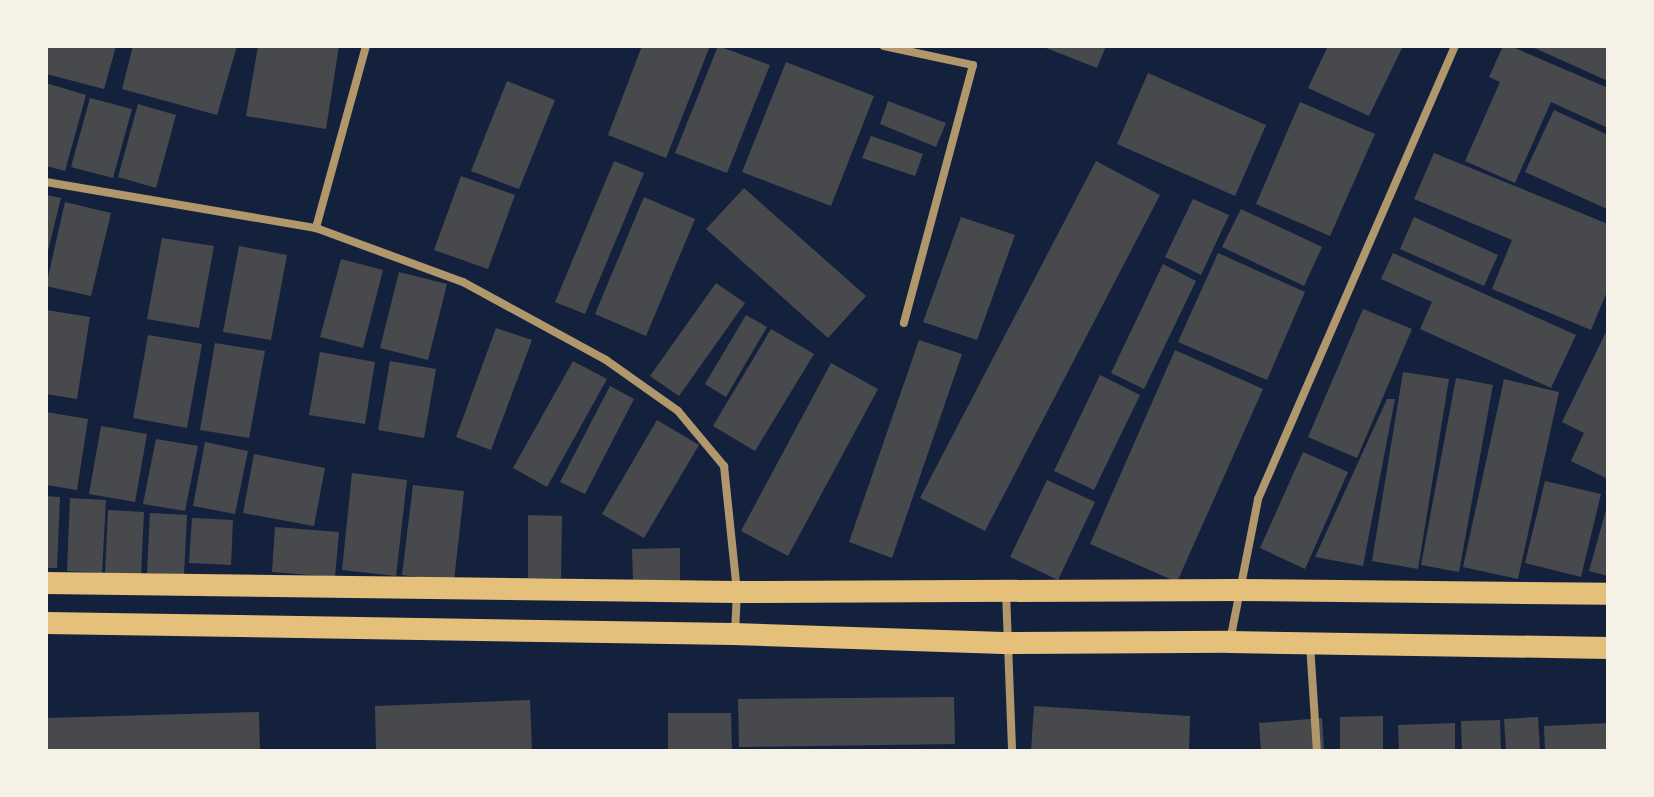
<!DOCTYPE html>
<style>
body{margin:0}
#map{position:relative;width:1654px;height:797px;overflow:hidden;background:#14213d;font-family:Literata,serif}
div>[style]{position:absolute}
.building>*{inset:0;background:#48494c}
.minor>*{height:8px;margin:-4px;padding:0 4px;transform-origin:4px;border-radius:4px;background:#b1986c}
.trunk>*{height:22px;margin:-11px;padding:0 11px;transform-origin:11px;border-radius:11px;background:#e5c07b}
span{translate:-50% -50%;white-space:nowrap;text-align:center;line-height:1.15;-webkit-text-stroke:8px #f6f1e7;paint-order:stroke}
.frame{position:absolute;inset:0;border:48px solid #f6f1e7;pointer-events:none}
</style>
<div id="map">
<div class="building">
<i style="clip-path:polygon(47px 46px,116px 46px,104px 89px,46px 74px)"></i>
<i style="clip-path:polygon(133px 46px,237px 46px,217px 115px,122px 89px)"></i>
<i style="clip-path:polygon(258px 46px,339px 46px,326px 129px,246px 116px)"></i>
<i style="clip-path:polygon(642px 46px,710px 46px,666px 158px,608px 135px)"></i>
<i style="clip-path:polygon(718px 46px,770px 65px,727px 173px,675px 153px)"></i>
<i style="clip-path:polygon(1041px 46px,1106px 46px,1097px 68px)"></i>
<i style="clip-path:polygon(1328px 46px,1403px 46px,1369px 116px,1308px 88px)"></i>
<i style="clip-path:polygon(1503px 46px,1510px 46px,1608px 88px,1608px 128px,1551px 102px,1515px 183px,1465px 161px,1500px 82px,1489px 77px)"></i>
<i style="clip-path:polygon(1530px 46px,1608px 46px,1608px 81px)"></i>
<i style="clip-path:polygon(786px 62px,874px 96px,831px 206px,742px 172px)"></i>
<i style="clip-path:polygon(1148px 73px,1266px 125px,1235px 196px,1117px 144px)"></i>
<i style="clip-path:polygon(507px 81px,555px 100px,519px 189px,471px 171px)"></i>
<i style="clip-path:polygon(46px 83px,86px 95px,65px 171px,46px 166px)"></i>
<i style="clip-path:polygon(90px 98px,132px 109px,113px 178px,71px 167px)"></i>
<i style="clip-path:polygon(888px 101px,946px 123px,936px 147px,880px 124px)"></i>
<i style="clip-path:polygon(1300px 102px,1375px 134px,1330px 236px,1256px 204px)"></i>
<i style="clip-path:polygon(138px 104px,176px 115px,156px 188px,118px 177px)"></i>
<i style="clip-path:polygon(1554px 110px,1608px 135px,1607px 209px,1525px 172px)"></i>
<i style="clip-path:polygon(871px 136px,923px 154px,915px 176px,862px 158px)"></i>
<i style="clip-path:polygon(1434px 153px,1608px 224px,1608px 289px,1591px 330px,1492px 289px,1512px 240px,1414px 199px)"></i>
<i style="clip-path:polygon(614px 161px,644px 173px,585px 314px,555px 302px)"></i>
<i style="clip-path:polygon(1096px 161px,1160px 195px,985px 531px,920px 498px)"></i>
<i style="clip-path:polygon(461px 176px,515px 195px,488px 269px,434px 250px)"></i>
<i style="clip-path:polygon(744px 188px,866px 296px,828px 338px,706px 229px)"></i>
<i style="clip-path:polygon(46px 195px,61px 198px,47px 255px,46px 255px)"></i>
<i style="clip-path:polygon(644px 197px,695px 219px,646px 336px,595px 314px)"></i>
<i style="clip-path:polygon(1193px 199px,1229px 215px,1201px 275px,1165px 257px)"></i>
<i style="clip-path:polygon(65px 202px,111px 213px,91px 296px,46px 286px)"></i>
<i style="clip-path:polygon(1241px 209px,1322px 247px,1304px 286px,1222px 247px)"></i>
<i style="clip-path:polygon(961px 217px,1015px 235px,977px 340px,923px 322px)"></i>
<i style="clip-path:polygon(1414px 217px,1498px 255px,1484px 286px,1400px 249px)"></i>
<i style="clip-path:polygon(162px 238px,214px 246px,199px 328px,147px 319px)"></i>
<i style="clip-path:polygon(239px 246px,287px 255px,271px 340px,223px 332px)"></i>
<i style="clip-path:polygon(1218px 253px,1305px 292px,1267px 380px,1178px 342px)"></i>
<i style="clip-path:polygon(1393px 253px,1576px 335px,1551px 388px,1420px 329px,1432px 302px,1381px 279px)"></i>
<i style="clip-path:polygon(341px 259px,383px 270px,363px 348px,320px 337px)"></i>
<i style="clip-path:polygon(1163px 264px,1196px 281px,1144px 389px,1111px 373px)"></i>
<i style="clip-path:polygon(399px 272px,447px 284px,428px 360px,380px 348px)"></i>
<i style="clip-path:polygon(716px 283px,745px 303px,679px 396px,650px 376px)"></i>
<i style="clip-path:polygon(1363px 309px,1412px 329px,1357px 458px,1308px 437px)"></i>
<i style="clip-path:polygon(46px 310px,90px 317px,77px 399px,46px 394px)"></i>
<i style="clip-path:polygon(746px 315px,767px 327px,726px 397px,705px 384px)"></i>
<i style="clip-path:polygon(496px 328px,532px 340px,491px 450px,456px 437px)"></i>
<i style="clip-path:polygon(1608px 328px,1608px 479px,1571px 461px,1584px 433px,1562px 422px)"></i>
<i style="clip-path:polygon(771px 329px,814px 354px,755px 451px,713px 426px)"></i>
<i style="clip-path:polygon(148px 335px,202px 344px,187px 428px,133px 418px)"></i>
<i style="clip-path:polygon(919px 340px,962px 354px,892px 558px,849px 542px)"></i>
<i style="clip-path:polygon(215px 343px,265px 351px,249px 438px,200px 430px)"></i>
<i style="clip-path:polygon(1175px 350px,1263px 389px,1177px 582px,1090px 544px)"></i>
<i style="clip-path:polygon(320px 352px,375px 362px,365px 424px,309px 415px)"></i>
<i style="clip-path:polygon(390px 361px,436px 369px,424px 438px,378px 430px)"></i>
<i style="clip-path:polygon(573px 361px,607px 379px,547px 487px,513px 468px)"></i>
<i style="clip-path:polygon(831px 363px,878px 389px,788px 556px,741px 531px)"></i>
<i style="clip-path:polygon(1403px 372px,1449px 379px,1418px 569px,1372px 561px)"></i>
<i style="clip-path:polygon(1100px 375px,1140px 395px,1094px 490px,1054px 471px)"></i>
<i style="clip-path:polygon(1456px 378px,1493px 385px,1459px 572px,1421px 565px)"></i>
<i style="clip-path:polygon(1504px 379px,1559px 392px,1518px 579px,1463px 567px)"></i>
<i style="clip-path:polygon(610px 386px,634px 399px,585px 494px,560px 482px)"></i>
<i style="clip-path:polygon(1387px 399px,1395px 399px,1363px 566px,1315px 557px)"></i>
<i style="clip-path:polygon(46px 412px,88px 419px,77px 490px,46px 485px)"></i>
<i style="clip-path:polygon(657px 420px,699px 445px,644px 538px,602px 514px)"></i>
<i style="clip-path:polygon(101px 426px,147px 434px,135px 502px,89px 494px)"></i>
<i style="clip-path:polygon(156px 439px,198px 446px,185px 511px,143px 504px)"></i>
<i style="clip-path:polygon(205px 442px,248px 451px,235px 514px,193px 506px)"></i>
<i style="clip-path:polygon(1303px 452px,1348px 472px,1305px 569px,1260px 548px)"></i>
<i style="clip-path:polygon(254px 454px,325px 468px,314px 526px,243px 513px)"></i>
<i style="clip-path:polygon(352px 473px,407px 480px,396px 576px,342px 570px)"></i>
<i style="clip-path:polygon(1047px 480px,1095px 502px,1058px 580px,1010px 557px)"></i>
<i style="clip-path:polygon(1545px 481px,1601px 494px,1581px 577px,1525px 563px)"></i>
<i style="clip-path:polygon(413px 485px,464px 491px,454px 581px,402px 575px)"></i>
<i style="clip-path:polygon(46px 496px,60px 497px,57px 568px,46px 568px)"></i>
<i style="clip-path:polygon(70px 498px,106px 500px,102px 573px,67px 571px)"></i>
<i style="clip-path:polygon(1608px 503px,1608px 576px,1589px 571px)"></i>
<i style="clip-path:polygon(108px 510px,144px 512px,141px 575px,105px 574px)"></i>
<i style="clip-path:polygon(150px 513px,187px 515px,184px 575px,147px 573px)"></i>
<i style="clip-path:polygon(528px 515px,562px 516px,561px 578px,528px 578px)"></i>
<i style="clip-path:polygon(192px 518px,233px 520px,231px 565px,189px 563px)"></i>
<i style="clip-path:polygon(275px 527px,339px 532px,335px 577px,272px 572px)"></i>
<i style="clip-path:polygon(680px 548px,680px 581px,633px 581px,632px 549px)"></i>
<i style="clip-path:polygon(954px 697px,955px 744px,739px 747px,738px 699px)"></i>
<i style="clip-path:polygon(530px 700px,532px 751px,376px 751px,375px 706px)"></i>
<i style="clip-path:polygon(1034px 706px,1190px 716px,1189px 751px,1031px 751px)"></i>
<i style="clip-path:polygon(259px 712px,260px 751px,46px 751px,46px 718px)"></i>
<i style="clip-path:polygon(668px 713px,731px 713px,732px 751px,668px 751px)"></i>
<i style="clip-path:polygon(1383px 716px,1383px 751px,1340px 751px,1340px 717px)"></i>
<i style="clip-path:polygon(1538px 717px,1540px 751px,1506px 751px,1504px 719px)"></i>
<i style="clip-path:polygon(1322px 718px,1324px 751px,1261px 751px,1259px 723px)"></i>
<i style="clip-path:polygon(1500px 720px,1501px 751px,1462px 751px,1461px 721px)"></i>
<i style="clip-path:polygon(1455px 723px,1455px 751px,1399px 751px,1398px 725px)"></i>
<i style="clip-path:polygon(1608px 723px,1608px 751px,1545px 751px,1544px 726px)"></i>
</div>
<div class="minor">
<i style="left:366px;top:46px;width:189px;rotate:105.4deg"></i>
<i style="left:316px;top:228px;width:157px;rotate:20.2deg"></i>
<i style="left:463px;top:282px;width:163px;rotate:28.6deg"></i>
<i style="left:606px;top:360px;width:88px;rotate:35.3deg"></i>
<i style="left:678px;top:411px;width:72px;rotate:50.1deg"></i>
<i style="left:724px;top:466px;width:127px;rotate:84.1deg"></i>
<i style="left:737px;top:592px;width:41px;rotate:92.8deg"></i>
<i style="left:884px;top:46px;width:91px;rotate:12.1deg"></i>
<i style="left:973px;top:65px;width:267px;rotate:105deg"></i>
<i style="left:46px;top:182px;width:274px;rotate:9.7deg"></i>
<i style="left:1006px;top:592px;width:159px;rotate:87.8deg"></i>
<i style="left:1230px;top:641px;width:145px;rotate:-78.8deg"></i>
<i style="left:1258px;top:499px;width:494px;rotate:-66.5deg"></i>
<i style="left:1310px;top:644px;width:107px;rotate:86.3deg"></i>
</div>
<div class="trunk">
<i style="left:46px;top:583px;width:691px;rotate:0.75deg"></i>
<i style="left:737px;top:592px;width:502px;rotate:-0.23deg"></i>
<i style="left:1239px;top:590px;width:369px;rotate:0.6deg"></i>
<i style="left:46px;top:623px;width:688px;rotate:0.92deg"></i>
<i style="left:734px;top:634px;width:277px;rotate:1.9deg"></i>
<i style="left:1011px;top:643px;width:219px;rotate:-0.3deg"></i>
<i style="left:1230px;top:642px;width:378px;rotate:0.9deg"></i>
</div>
<div class="frame"></div>
</div>
